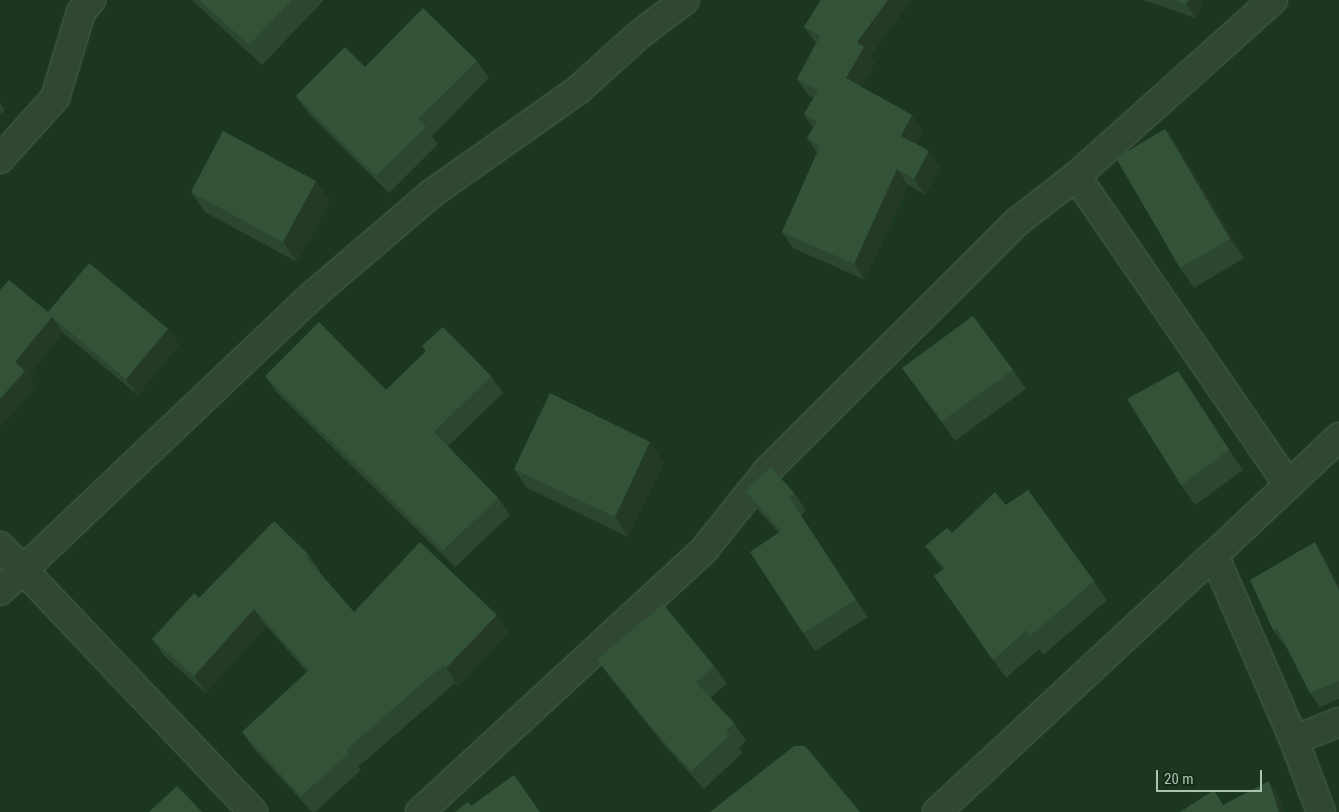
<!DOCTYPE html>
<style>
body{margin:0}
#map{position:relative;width:1339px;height:812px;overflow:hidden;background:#1c3720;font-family:"Roboto Condensed",sans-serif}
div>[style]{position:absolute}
.roads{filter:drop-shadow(0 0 1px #4d6552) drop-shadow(0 0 1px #4d6552)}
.minor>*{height:28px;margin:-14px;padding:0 14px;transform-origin:14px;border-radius:14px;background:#304734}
.wall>*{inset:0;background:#2c4730}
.shaded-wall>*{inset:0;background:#243a27}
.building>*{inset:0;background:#335338}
span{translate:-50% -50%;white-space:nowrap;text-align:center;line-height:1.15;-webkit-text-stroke:4px #162b19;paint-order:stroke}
.scale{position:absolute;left:1156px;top:770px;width:106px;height:22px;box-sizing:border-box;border:2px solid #a9c5af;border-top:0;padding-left:6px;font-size:15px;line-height:18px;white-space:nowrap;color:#a9c5af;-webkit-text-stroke:4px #162b19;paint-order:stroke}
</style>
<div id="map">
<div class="roads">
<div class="minor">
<i style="left:1273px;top:0;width:264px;rotate:138.2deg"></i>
<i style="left:1076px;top:176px;width:375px;rotate:55.5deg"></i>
<i style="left:0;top:159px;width:82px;rotate:-48deg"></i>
<i style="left:55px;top:98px;width:90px;rotate:-73.2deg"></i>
<i style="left:81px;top:12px;width:16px;rotate:-50deg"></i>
<i style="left:0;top:546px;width:33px;rotate:46deg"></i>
<i style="left:23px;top:570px;width:31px;rotate:138deg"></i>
<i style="left:1214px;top:555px;width:172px;rotate:-43.3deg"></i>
<i style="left:1294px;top:740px;width:48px;rotate:-21.8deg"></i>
<i style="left:253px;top:812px;width:334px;rotate:-133.5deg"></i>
<i style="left:23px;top:570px;width:401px;rotate:-43.5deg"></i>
<i style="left:314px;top:294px;width:154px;rotate:-40.5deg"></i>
<i style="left:431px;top:194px;width:180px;rotate:-35.3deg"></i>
<i style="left:578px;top:90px;width:84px;rotate:-42.1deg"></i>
<i style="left:640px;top:34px;width:56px;rotate:-37.1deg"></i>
<i style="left:420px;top:812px;width:385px;rotate:-42.7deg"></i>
<i style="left:703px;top:551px;width:102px;rotate:-51.3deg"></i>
<i style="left:767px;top:471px;width:353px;rotate:-44.9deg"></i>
<i style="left:1017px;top:222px;width:75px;rotate:-37.9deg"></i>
<i style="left:937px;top:812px;width:378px;rotate:-42.9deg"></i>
<i style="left:1214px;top:555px;width:202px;rotate:66.6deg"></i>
<i style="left:1294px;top:740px;width:77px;rotate:69.4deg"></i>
</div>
</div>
<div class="wall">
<i style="clip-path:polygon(192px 0,324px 0,262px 65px)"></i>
<i style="clip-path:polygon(819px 0,911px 0,870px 56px,875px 63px,861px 87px,912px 115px,923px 132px,916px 144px,940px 167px,925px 195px,908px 185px,865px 280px,793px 248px,782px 232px,817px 153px,807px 138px,813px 128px,804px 114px,814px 98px,808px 95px,797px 79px,816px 43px,804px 27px,820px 1px)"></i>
<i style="clip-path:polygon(1143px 0,1202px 0,1196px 18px)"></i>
<i style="clip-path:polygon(477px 61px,489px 78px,432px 136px,438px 144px,389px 193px,309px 114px,296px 96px,365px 67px)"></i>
<i style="clip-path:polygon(0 103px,5px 110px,0 114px)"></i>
<i style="clip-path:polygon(1165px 129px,1179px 148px,1244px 258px,1194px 288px,1180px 268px)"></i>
<i style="clip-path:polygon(316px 181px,330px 201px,297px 262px,205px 212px,191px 192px)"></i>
<i style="clip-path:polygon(48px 312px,168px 329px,179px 345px,138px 395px,63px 333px,29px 376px,36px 387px,0 427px)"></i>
<i style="clip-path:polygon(422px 346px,491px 376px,503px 393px,448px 446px,498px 498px,510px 515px,455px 567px,277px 393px,265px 376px,386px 390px,426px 352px)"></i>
<i style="clip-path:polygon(902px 368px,1013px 370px,1026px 389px,955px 441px)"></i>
<i style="clip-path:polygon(1178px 371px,1191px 390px,1243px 470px,1195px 505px,1181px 485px)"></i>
<i style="clip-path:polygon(664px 462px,628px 537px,527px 488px,514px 469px)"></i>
<i style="clip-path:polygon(1028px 490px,1107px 600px,1043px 655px,1039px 649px,1006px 678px,934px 576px,943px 570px,925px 546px,952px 533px,1006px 505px)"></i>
<i style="clip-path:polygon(745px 491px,794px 493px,806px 510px,801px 515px,868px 617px,815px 651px,803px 633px,779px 533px,757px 509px)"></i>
<i style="clip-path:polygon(308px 554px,320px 571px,319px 572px,354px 612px,509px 632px,458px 686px,455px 683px,358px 767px,361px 770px,315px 812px,312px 812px,254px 749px,242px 732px,307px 672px,266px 626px,206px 693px,164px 656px,152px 639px,199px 598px)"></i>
<i style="clip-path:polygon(1324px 556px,1339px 585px,1339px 699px,1320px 707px,1310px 693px,1284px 643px,1283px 644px,1273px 630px)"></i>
<i style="clip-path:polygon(597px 659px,714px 666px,727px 684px,710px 698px,734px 723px,746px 741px,739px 748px,742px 753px,704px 789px,664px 745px,610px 677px)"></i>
</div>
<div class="shaded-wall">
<i style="clip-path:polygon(888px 0,911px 0,870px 56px,875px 63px,857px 94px,846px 78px,857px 42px)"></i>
<i style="clip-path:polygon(1188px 0,1202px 0,1196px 18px,1186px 4px)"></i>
<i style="clip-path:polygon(912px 115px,923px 132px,912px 152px,901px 136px)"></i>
<i style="clip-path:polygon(1165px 129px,1179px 148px,1244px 258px,1230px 239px)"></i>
<i style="clip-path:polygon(929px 151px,940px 167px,925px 195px,914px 179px)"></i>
<i style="clip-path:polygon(897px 169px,908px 185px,865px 280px,854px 264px)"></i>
<i style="clip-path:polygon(316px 181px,330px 201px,297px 262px,283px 242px)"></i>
<i style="clip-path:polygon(52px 317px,63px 333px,29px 376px,36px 387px,0 427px,0 399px,15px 362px)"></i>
<i style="clip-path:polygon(168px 329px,179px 345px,138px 395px,126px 379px)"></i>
<i style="clip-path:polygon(1178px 371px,1191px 390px,1243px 470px,1229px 450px)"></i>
<i style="clip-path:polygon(650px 442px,664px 462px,628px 537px,615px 517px)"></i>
<i style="clip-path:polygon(789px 497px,801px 515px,868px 617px,856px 600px)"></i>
<i style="clip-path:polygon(1315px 542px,1324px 556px,1339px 585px,1339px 590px)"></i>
<i style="clip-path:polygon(254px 609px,266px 626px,206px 693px,194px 676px)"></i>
<i style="clip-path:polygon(497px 615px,509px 632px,458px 686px,446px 668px)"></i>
<i style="clip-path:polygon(1269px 781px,1278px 794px,1284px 812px,1279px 812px)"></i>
</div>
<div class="building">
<i style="clip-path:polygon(199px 0,292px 0,249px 45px)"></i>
<i style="clip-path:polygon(821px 0,888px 0,857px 42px,864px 47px,846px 78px,912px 115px,901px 136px,929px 151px,914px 179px,897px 169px,854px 264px,782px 232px,820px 146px,807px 138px,817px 122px,804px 114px,818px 90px,797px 79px,820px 36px,804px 27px)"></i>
<i style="clip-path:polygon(1174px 0,1188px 0,1186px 4px)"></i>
<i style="clip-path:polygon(423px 8px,477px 61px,418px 119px,426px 127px,376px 176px,296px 96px,345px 47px,365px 67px)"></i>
<i style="clip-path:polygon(1165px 129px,1230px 239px,1180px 268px,1116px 158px)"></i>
<i style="clip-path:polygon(223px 131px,316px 181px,283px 242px,191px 192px)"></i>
<i style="clip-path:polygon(89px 263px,168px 329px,126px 379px,52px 317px,15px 362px,25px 371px,0 399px,0 290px,9px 280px,48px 312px)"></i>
<i style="clip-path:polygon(973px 316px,1013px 370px,942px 421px,902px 368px)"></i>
<i style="clip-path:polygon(319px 322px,386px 390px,426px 351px,422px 346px,443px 327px,491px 376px,434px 432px,498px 498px,443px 550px,265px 376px)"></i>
<i style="clip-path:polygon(1178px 371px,1229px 450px,1181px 485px,1127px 399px)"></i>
<i style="clip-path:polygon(550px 393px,650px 442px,615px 517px,514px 469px)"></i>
<i style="clip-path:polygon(771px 467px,794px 493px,789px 497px,856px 600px,803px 633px,750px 552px,781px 531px,745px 491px)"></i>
<i style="clip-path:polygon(1028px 490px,1094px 581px,1030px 636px,1026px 630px,993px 660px,934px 576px,945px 568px,925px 546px,947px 528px,952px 533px,995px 492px,1006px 505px)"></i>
<i style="clip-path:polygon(274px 521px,308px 554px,305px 556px,354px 612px,420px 542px,497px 615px,446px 668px,443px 665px,346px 750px,349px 753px,301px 796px,242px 732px,309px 670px,254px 609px,194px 676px,152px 639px,194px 593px,199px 598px)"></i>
<i style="clip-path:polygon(1315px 542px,1339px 590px,1339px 681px,1310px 693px,1277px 628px,1273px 630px,1250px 580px)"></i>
<i style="clip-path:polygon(663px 604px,714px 666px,696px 682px,734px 723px,726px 730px,730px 735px,691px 771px,651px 727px,597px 659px)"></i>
<i style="clip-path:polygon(794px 746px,805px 746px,860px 812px,710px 812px)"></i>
<i style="clip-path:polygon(514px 775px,540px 812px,455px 812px,468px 802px,471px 806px)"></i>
<i style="clip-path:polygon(1269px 781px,1279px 812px,1180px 812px,1214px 790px,1223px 805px)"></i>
<i style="clip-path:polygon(177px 786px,202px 812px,149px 812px)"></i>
</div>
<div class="scale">20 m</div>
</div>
